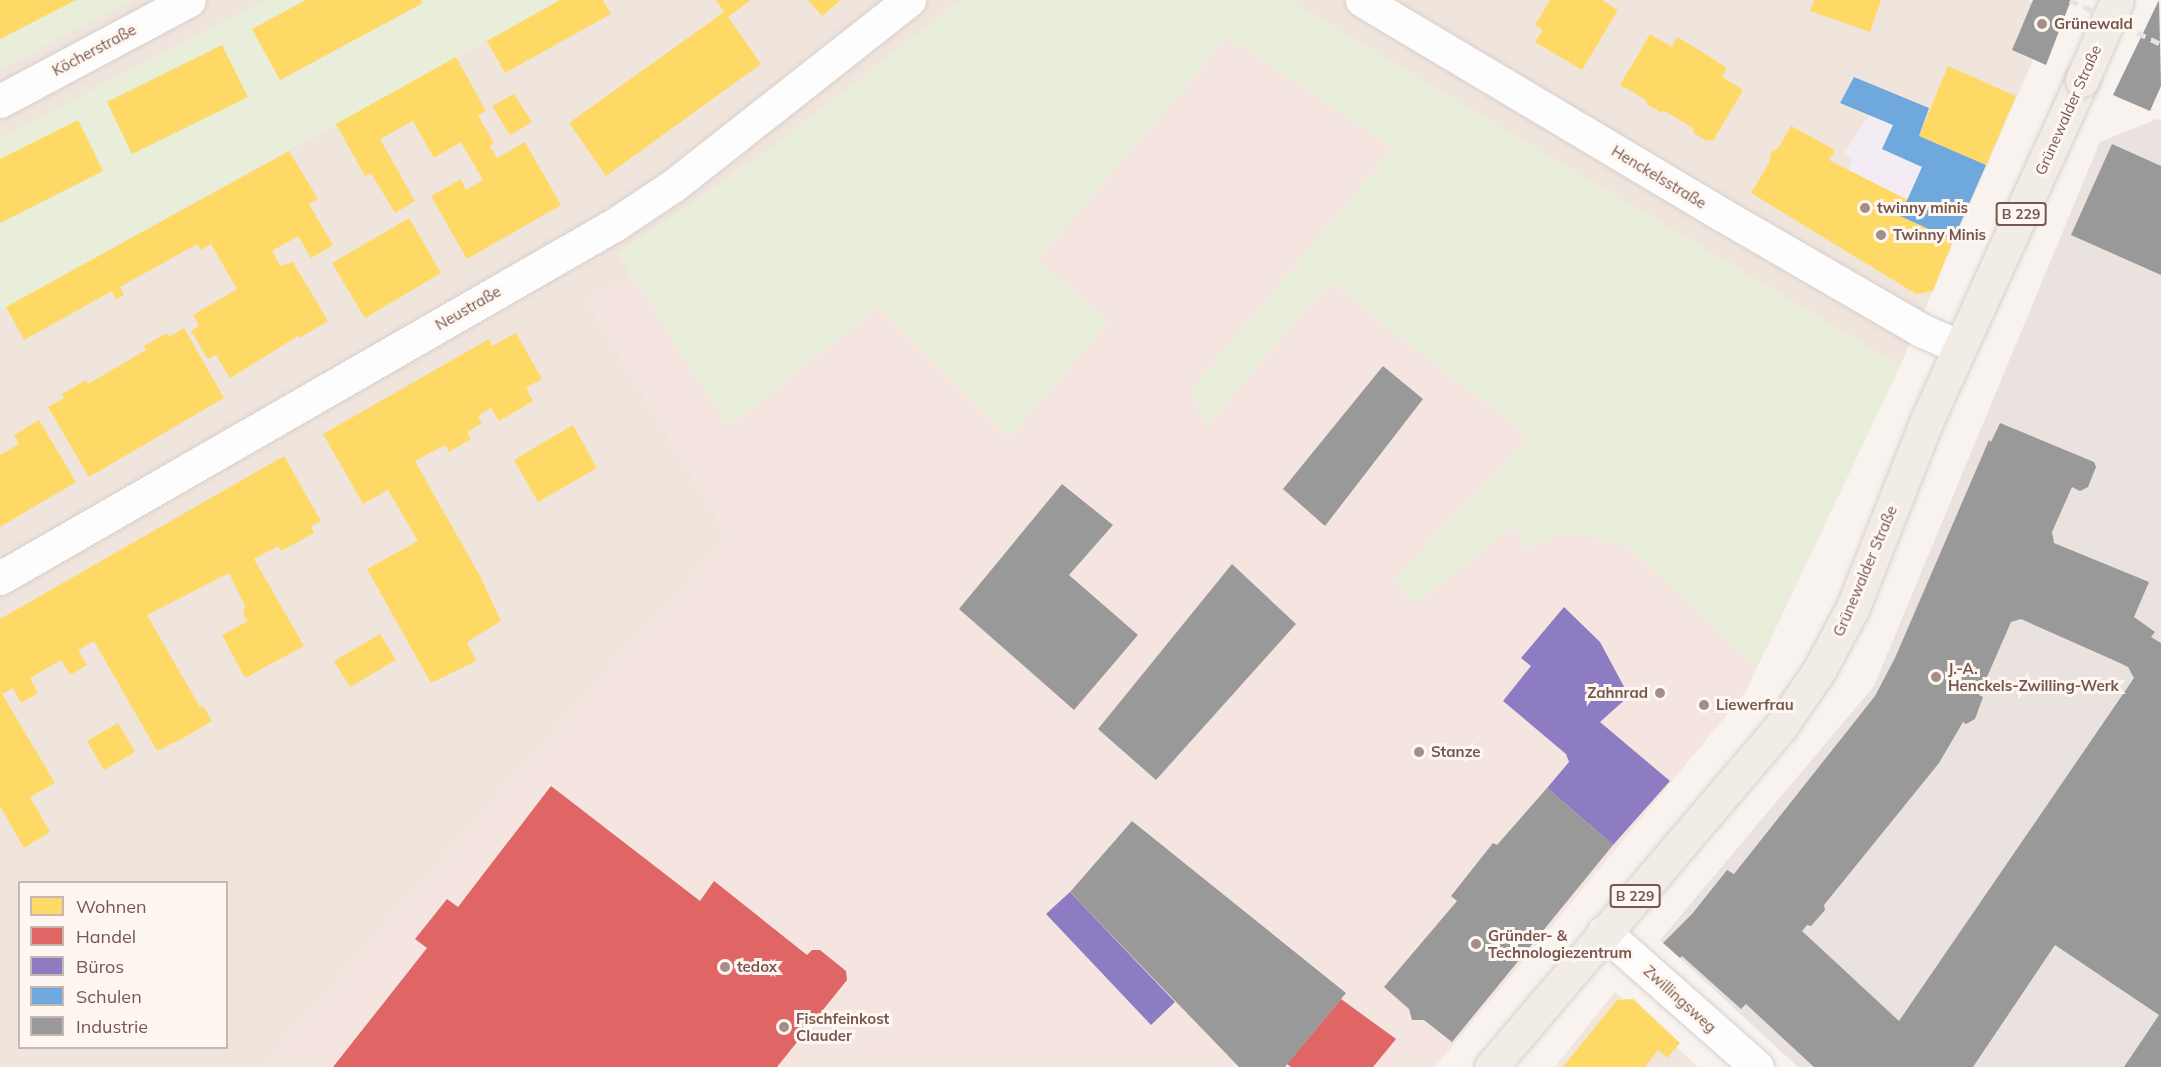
<!DOCTYPE html>
<meta charset="utf-8">
<style>
body{margin:0}
#map{position:relative;width:2161px;height:1067px;overflow:hidden;background:#f8f3ef;font-family:Mulish,sans-serif}
div>[style]{position:absolute}
.residential>*{inset:0;background:#f0e5dd}
.commercial>*{inset:0;background:#f5e5e0}
.industrial>*{inset:0;background:#eae2de}
.education>*{inset:0;background:#f4ecf4}
.green>*{inset:0;background:#e8eeda}
.homes>*{inset:0;background:#ffd966}
.shops>*{inset:0;background:#e06666}
.offices>*{inset:0;background:#8e7cc3}
.schools>*{inset:0;background:#6fa8dc}
.industry>*{inset:0;background:#999}
.roads{filter:drop-shadow(0 0 2px #d7cfcb) drop-shadow(0 0 2px #d7cfcb)}
.street>*{height:33px;margin:-16.5px;padding:0 16.5px;transform-origin:16.5px;border-radius:16.5px;background:#fefdfd}
.primary>*{height:33px;margin:-16.5px;padding:0 16.5px;transform-origin:16.5px;border-radius:16.5px;background:#f2ece7}
.rail>*{height:4.5px;margin-top:-2.25px;transform-origin:0;background:repeating-linear-gradient(90deg,#e5e3e6 0 9px,transparent 0 15px)}
.bridges{filter:drop-shadow(0 0 2px #d9d0cc) drop-shadow(0 0 2px #d9d0cc)}
.primary-bridge>*{height:33px;margin:-16.5px;padding:0 16.5px;transform-origin:16.5px;border-radius:16.5px;background:#f2ece7}
.dots>*{width:16px;height:16px;translate:-50% -50%;box-sizing:border-box;border:3px solid #fef7f1;border-radius:50%}
span{translate:-50% -50%;white-space:nowrap;text-align:center;line-height:1.15;-webkit-text-stroke:6px #fef7f1;paint-order:stroke}
.shield-label span{padding:2px 4px;background:#fef7f1;border:2px solid;border-radius:4px;-webkit-text-stroke-width:0}
.shield-label{font-size:14px;color:#76574e;font-weight:700}
.poi-label{font-size:15px;color:#76574e;font-weight:700}
.left{translate:0 -50%;text-align:left}
.right{translate:-100% -50%;text-align:right}
.street-label{font-size:15px;color:#76574e}
.legend{position:absolute;left:18px;top:881px;width:210px;height:168px;box-sizing:border-box;background:#fef7f1;border:2px solid #c8b7b0;margin:0;padding:8px 10px;list-style:none;font-size:18px;color:#76574e}
.legend li{display:flex;align-items:center;gap:12px;height:30px}
.legend b{width:30px;border:2px solid #c8b7b0}
</style>
<div id="map">
<div class="residential">
<i style="clip-path:polygon(evenodd,0 0,961px 0,758px 158px,618px 253px,632px 277px,588px 301px,730px 538px,634px 642px,263px 1067px,0 1067px,0 0,20px 882px,226px 882px,226px 1048px,20px 1048px,20px 882px)"></i>
<i style="clip-path:polygon(1288px 0,2028px 0,2032px 2px,2012px 50px,2033px 60px,1900px 366px)"></i>
<i style="clip-path:polygon(1615px 992px,1698px 1067px,1555px 1067px)"></i>
</div>
<div class="commercial">
<i style="clip-path:polygon(961px 0,1288px 0,1900px 366px,1745px 693px,1435px 1067px,263px 1067px,634px 642px,729px 538px,587px 300px,631px 277px,618px 253px,758px 158px)"></i>
</div>
<div class="industrial">
<i style="clip-path:polygon(2157px 119px,2161px 120px,2161px 1067px,1798px 1067px,1660px 940px,1874px 686px,2100px 142px)"></i>
</div>
<div class="education">
<i style="clip-path:polygon(1869px 115px,1893px 125px,1882px 149px,1922px 167px,1900px 216px,1953px 240px,1933px 291px,1916px 294px,1813px 229px,1853px 161px,1844px 154px)"></i>
</div>
<div class="green">
<i style="clip-path:polygon(0 0,132px 0,0 69px)"></i>
<i style="clip-path:polygon(265px 0,560px 0,0 310px,0 138px)"></i>
<i style="clip-path:polygon(961px 0,1288px 0,1900px 366px,1756px 668px,1629px 547px,1587px 535px,1558px 535px,1527px 549px,1515px 525px,1415px 604px,1393px 581px,1529px 437px,1330px 282px,1206px 426px,1191px 390px,1393px 148px,1252px 53px,1226px 39px,1037px 260px,1109px 321px,1009px 438px,878px 307px,728px 427px,618px 253px,758px 158px)"></i>
</div>
<div class="homes">
<i style="clip-path:polygon(0 0,76px 0,0 39px)"></i>
<i style="clip-path:polygon(306px 0,421px 0,423px 3px,280px 80px,252px 29px)"></i>
<i style="clip-path:polygon(560px 0,603px 0,611px 14px,505px 73px,487px 41px)"></i>
<i style="clip-path:polygon(716px 0,751px 0,728px 17px,761px 64px,606px 176px,569px 123px,724px 12px)"></i>
<i style="clip-path:polygon(808px 0,841px 0,822px 16px)"></i>
<i style="clip-path:polygon(1550px 0,1602px 0,1618px 10px,1582px 70px,1535px 42px,1543px 30px,1535px 25px)"></i>
<i style="clip-path:polygon(1814px 0,1881px 0,1870px 32px,1810px 11px)"></i>
<i style="clip-path:polygon(1650px 34px,1672px 47px,1677px 37px,1704px 53px,1727px 68px,1722px 77px,1743px 90px,1713px 141px,1705px 140px,1694px 133px,1693px 128px,1665px 111px,1660px 112px,1648px 105px,1646px 100px,1620px 85px)"></i>
<i style="clip-path:polygon(222px 45px,248px 97px,132px 154px,107px 102px)"></i>
<i style="clip-path:polygon(456px 57px,486px 111px,478px 116px,494px 143px,490px 146px,497px 158px,525px 142px,561px 205px,467px 259px,431px 196px,461px 179px,466px 190px,483px 180px,461px 142px,434px 158px,413px 121px,380px 139px,415px 201px,395px 213px,371px 173px,365px 176px,336px 124px)"></i>
<i style="clip-path:polygon(1948px 66px,2016px 96px,1986px 165px,1919px 136px)"></i>
<i style="clip-path:polygon(514px 94px,532px 122px,510px 135px,492px 106px)"></i>
<i style="clip-path:polygon(78px 120px,103px 171px,0 223px,0 159px)"></i>
<i style="clip-path:polygon(1791px 126px,1835px 150px,1829px 160px,1908px 200px,1900px 216px,1953px 240px,1933px 291px,1916px 294px,1751px 193px,1769px 163px,1771px 152px,1779px 147px)"></i>
<i style="clip-path:polygon(289px 151px,318px 199px,309px 204px,333px 245px,311px 258px,298px 236px,272px 251px,280px 266px,293px 262px,328px 321px,299px 338px,298px 336px,230px 378px,216px 355px,208px 359px,191px 331px,199px 326px,193px 315px,237px 289px,211px 244px,201px 250px,197px 244px,120px 287px,124px 295px,116px 299px,112px 291px,24px 340px,6px 307px)"></i>
<i style="clip-path:polygon(409px 218px,441px 273px,365px 318px,332px 263px)"></i>
<i style="clip-path:polygon(184px 328px,224px 398px,89px 477px,48px 407px,64px 398px,62px 394px,86px 380px,88px 384px,146px 350px,144px 346px,167px 333px,169px 337px)"></i>
<i style="clip-path:polygon(516px 333px,542px 379px,526px 388px,533px 401px,499px 421px,491px 408px,478px 416px,482px 423px,467px 432px,471px 439px,449px 452px,445px 445px,415px 461px,480px 576px,501px 621px,467px 642px,476px 661px,431px 683px,367px 569px,418px 541px,388px 490px,363px 504px,323px 434px,489px 339px,492px 346px)"></i>
<i style="clip-path:polygon(39px 420px,76px 482px,0 527px,0 455px,19px 444px,14px 435px)"></i>
<i style="clip-path:polygon(573px 425px,597px 468px,538px 502px,514px 460px)"></i>
<i style="clip-path:polygon(284px 456px,321px 521px,311px 526px,314px 533px,281px 551px,278px 546px,254px 559px,304px 646px,245px 678px,222px 635px,248px 621px,243px 614px,245px 606px,229px 573px,147px 615px,200px 707px,203px 706px,212px 721px,183px 738px,157px 751px,94px 641px,78px 650px,87px 665px,70px 675px,61px 660px,30px 678px,38px 693px,21px 703px,13px 688px,2px 694px,55px 783px,30px 797px,50px 832px,24px 848px,0 806px,0 619px)"></i>
<i style="clip-path:polygon(380px 634px,396px 660px,350px 687px,334px 661px)"></i>
<i style="clip-path:polygon(118px 723px,135px 752px,104px 770px,87px 741px)"></i>
<i style="clip-path:polygon(1633px 999px,1680px 1043px,1667px 1058px,1658px 1050px,1645px 1067px,1563px 1067px,1617px 1000px)"></i>
</div>
<div class="shops">
<i style="clip-path:polygon(551px 786px,700px 901px,714px 881px,807px 955px,812px 950px,820px 950px,846px 971px,847px 980px,777px 1067px,333px 1067px,427px 948px,415px 939px,447px 899px,458px 907px)"></i>
<i style="clip-path:polygon(1341px 999px,1396px 1039px,1373px 1067px,1291px 1067px,1287px 1064px)"></i>
</div>
<div class="offices">
<i style="clip-path:polygon(1564px 607px,1600px 642px,1629px 696px,1600px 722px,1670px 781px,1613px 845px,1547px 788px,1569px 762px,1566px 754px,1503px 701px,1531px 666px,1521px 658px)"></i>
<i style="clip-path:polygon(1070px 892px,1175px 1002px,1151px 1025px,1046px 914px)"></i>
</div>
<div class="schools">
<i style="clip-path:polygon(1854px 77px,1929px 108px,1919px 136px,1986px 165px,1953px 240px,1900px 216px,1922px 167px,1882px 149px,1893px 125px,1840px 103px)"></i>
</div>
<div class="industry">
<i style="clip-path:polygon(2033px 0,2071px 0,2046px 65px,2012px 50px)"></i>
<i style="clip-path:polygon(2159px 0,2161px 86px,2150px 111px,2113px 95px)"></i>
<i style="clip-path:polygon(2112px 144px,2161px 166px,2161px 275px,2071px 235px)"></i>
<i style="clip-path:polygon(1383px 366px,1423px 399px,1325px 526px,1283px 489px)"></i>
<i style="clip-path:polygon(evenodd,2000px 423px,2094px 462px,2096px 467px,2088px 487px,2080px 491px,2072px 487px,2052px 532px,2054px 543px,2149px 582px,2134px 617px,2155px 632px,2151px 637px,2161px 643px,2161px 1067px,2124px 1067px,2159px 1015px,2055px 945px,1973px 1067px,1814px 1067px,1746px 1004px,1741px 1009px,1682px 956px,1680px 958px,1663px 943px,1692px 914px,1727px 870px,1734px 874px,1875px 696px,1895px 658px,1989px 440px,1991px 442px,2000px 423px,2021px 619px,2120px 663px,2128px 667px,2134px 678px,1899px 1021px,1802px 931px,1807px 925px,1811px 926px,1825px 910px,1824px 905px,1939px 763px,1963px 722px,1966px 724px,1975px 719px,1983px 697px,1979px 695px,1980px 693px,2011px 622px,2021px 619px)"></i>
<i style="clip-path:polygon(1062px 484px,1113px 525px,1069px 575px,1138px 635px,1074px 710px,959px 609px)"></i>
<i style="clip-path:polygon(1232px 564px,1296px 624px,1156px 780px,1098px 729px)"></i>
<i style="clip-path:polygon(1547px 788px,1613px 845px,1452px 1042px,1424px 1020px,1412px 1020px,1409px 1009px,1384px 987px,1457px 901px,1451px 896px,1493px 843px,1497px 845px)"></i>
<i style="clip-path:polygon(1132px 821px,1346px 993px,1285px 1067px,1239px 1067px,1070px 892px)"></i>
</div>
<div class="roads">
<div class="street">
<i style="left:1362px;top:0;width:418px;rotate:30.8deg"></i>
<i style="left:1721px;top:214px;width:233px;rotate:30.1deg"></i>
<i style="left:1923px;top:331px;width:40px;rotate:23.4deg"></i>
<i style="left:0;top:101px;width:214px;rotate:-28.1deg"></i>
<i style="left:0;top:578px;width:708px;rotate:-29.9deg"></i>
<i style="left:614px;top:225px;width:72px;rotate:-33.7deg"></i>
<i style="left:674px;top:185px;width:299px;rotate:-38.2deg"></i>
<i style="left:1604px;top:932px;width:204px;rotate:41.4deg"></i>
</div>
<div class="primary">
<i style="left:1491px;top:1067px;width:448px;rotate:-49.6deg"></i>
<i style="left:1781px;top:726px;width:69px;rotate:-55.6deg"></i>
<i style="left:1820px;top:669px;width:70px;rotate:-62deg"></i>
<i style="left:1853px;top:607px;width:201px;rotate:-68.4deg"></i>
<i style="left:1927px;top:420px;width:374px;rotate:-65.5deg"></i>
</div>
</div>
<div class="rail">
<i style="left:2070px;top:0;width:101px;rotate:25.8deg"></i>
</div>
<div class="bridges">
<div class="primary-bridge">
<i style="left:2082px;top:80px;width:87px;rotate:-66.4deg"></i>
</div>
</div>
<div class="dots">
<i style="left:2042px;top:24px;background:#a48e86"></i>
<i style="left:1865px;top:208px;background:#a48e86"></i>
<i style="left:1881px;top:235px;background:#a48e86"></i>
<i style="left:1936px;top:677px;background:#a48e86"></i>
<i style="left:1660px;top:693px;background:#a48e86"></i>
<i style="left:1704px;top:705px;background:#a48e86"></i>
<i style="left:1419px;top:752px;background:#a48e86"></i>
<i style="left:1476px;top:944px;background:#a48e86"></i>
<i style="left:725px;top:967px;background:#a48e86"></i>
<i style="left:784px;top:1027px;background:#a48e86"></i>
</div>
<div class="shield-label">
<span style="left:2021px;top:214px">B 229</span>
<span style="left:1635px;top:896px">B 229</span>
</div>
<div class="poi-label">
<span class="left" style="left:2054px;top:24px">Grünewald</span>
<span class="left" style="left:1877px;top:208px">twinny minis</span>
<span class="left" style="left:1893px;top:235px">Twinny Minis</span>
<span class="left" style="left:1948px;top:677px">J.-A.<br>Henckels-Zwilling-Werk</span>
<span class="right" style="left:1648px;top:693px">Zahnrad</span>
<span class="left" style="left:1716px;top:705px">Liewerfrau</span>
<span class="left" style="left:1431px;top:752px">Stanze</span>
<span class="left" style="left:1488px;top:944px">Gründer- &amp;<br>Technologiezentrum</span>
<span class="left" style="left:737px;top:967px">tedox</span>
<span class="left" style="left:796px;top:1027px">Fischfeinkost<br>Clauder</span>
</div>
<div class="street-label">
<span style="left:94px;top:50px;rotate:-28deg">Köcherstraße</span>
<span style="left:2068px;top:110px;rotate:-66deg">Grünewalder Straße</span>
<span style="left:1659px;top:177px;rotate:31deg">Henckelsstraße</span>
<span style="left:468px;top:308px;rotate:-30deg">Neustraße</span>
<span style="left:1865px;top:571px;rotate:-67deg">Grünewalder Straße</span>
<span style="left:1680px;top:999px;rotate:42deg">Zwillingsweg</span>
</div>
<ul class="legend">
<li><b style="height:16px;background:#ffd966"></b>Wohnen</li>
<li><b style="height:16px;background:#e06666"></b>Handel</li>
<li><b style="height:16px;background:#8e7cc3"></b>Büros</li>
<li><b style="height:16px;background:#6fa8dc"></b>Schulen</li>
<li><b style="height:16px;background:#999"></b>Industrie</li>
</ul>
</div>
